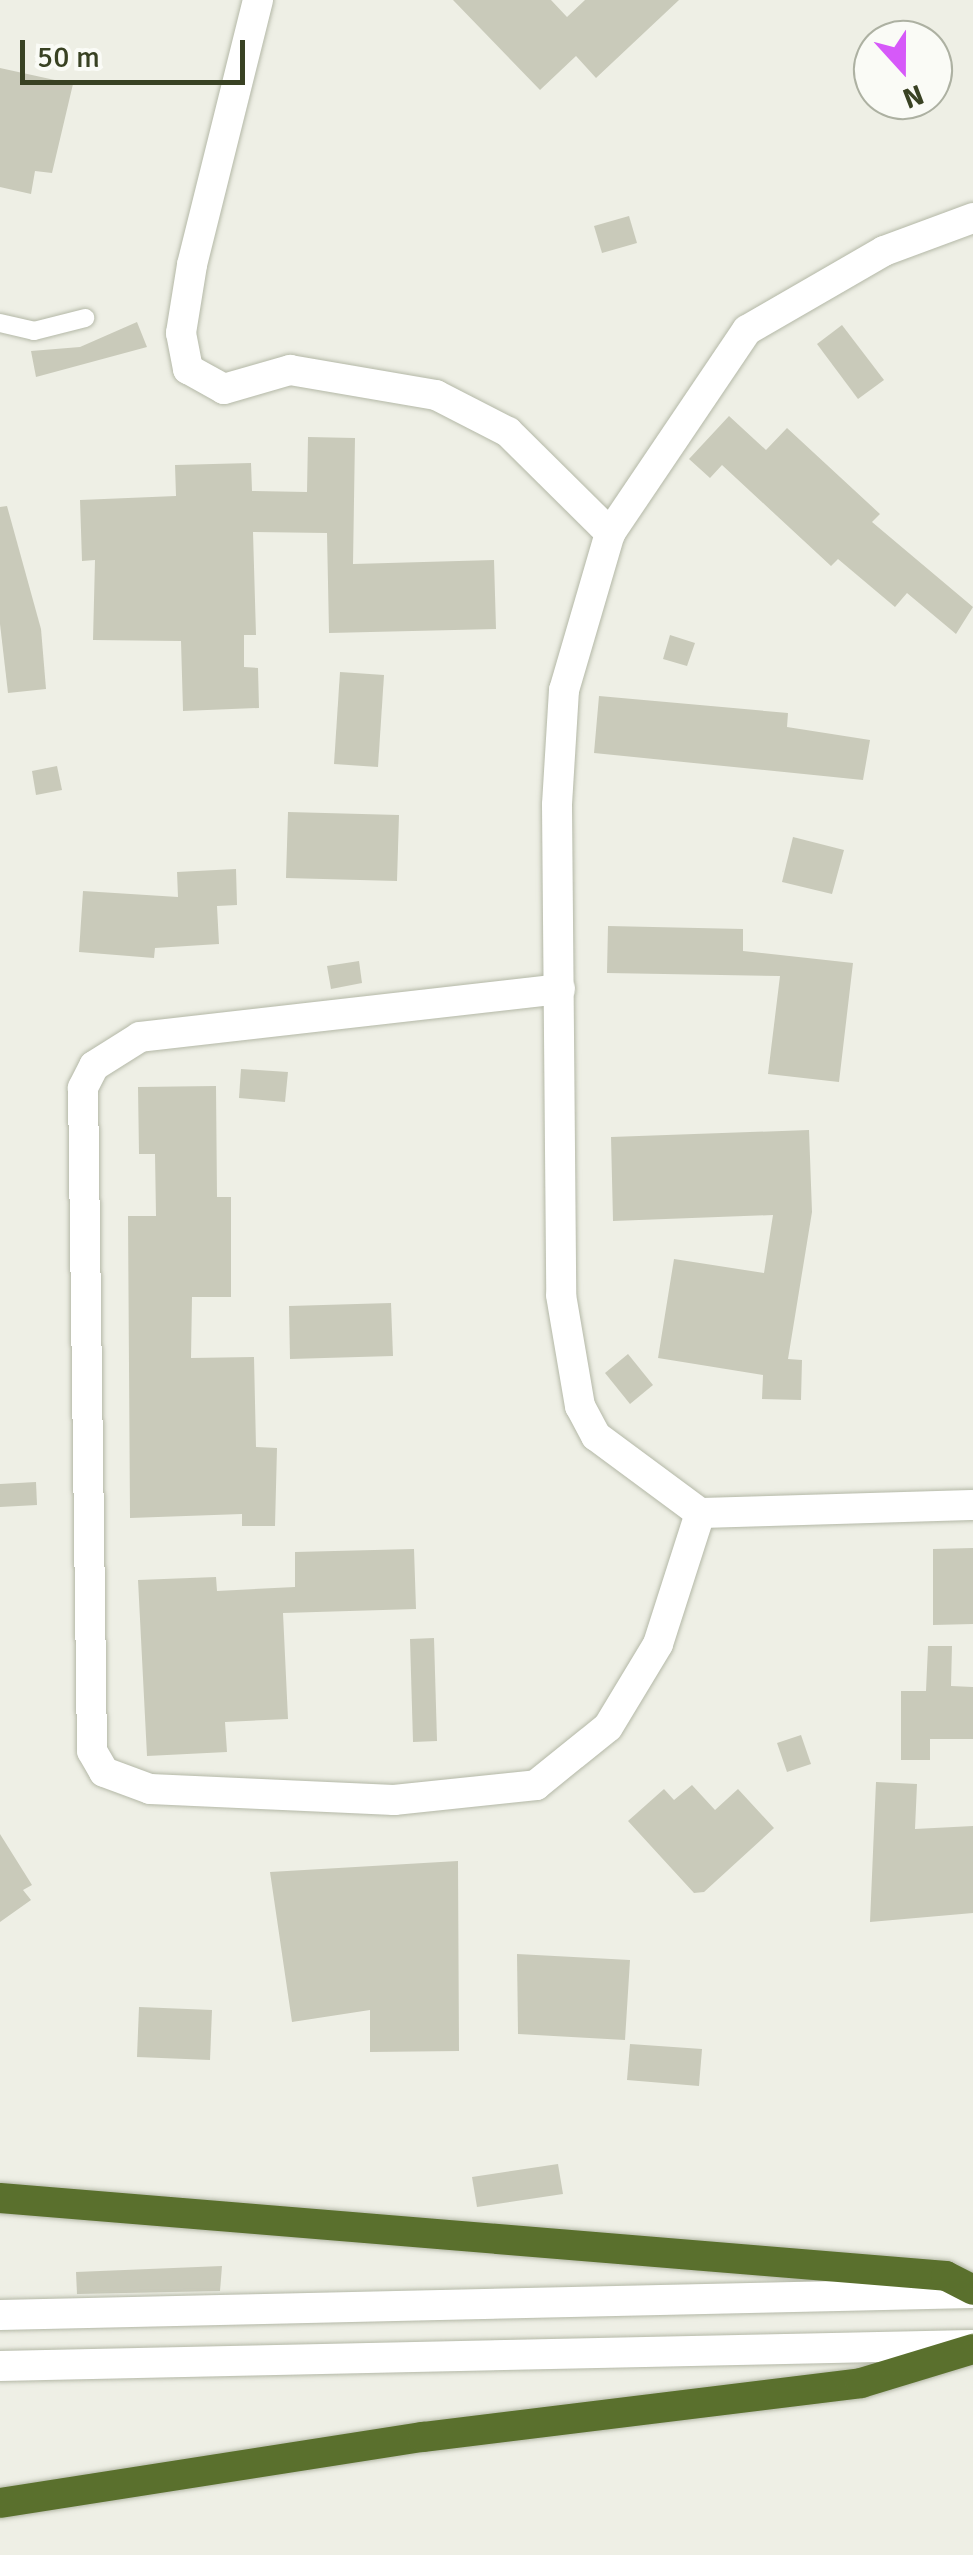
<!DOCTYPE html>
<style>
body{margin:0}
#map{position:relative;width:973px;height:2555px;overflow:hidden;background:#eeefe5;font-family:Signika,sans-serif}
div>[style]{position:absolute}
.building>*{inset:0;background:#c9caba}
.roads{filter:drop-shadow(0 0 2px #b4b8a7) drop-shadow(0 0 2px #b4b8a7)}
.lane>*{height:18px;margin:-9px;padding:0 9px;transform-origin:9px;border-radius:9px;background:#fff}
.street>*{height:30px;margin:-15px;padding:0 15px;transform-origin:15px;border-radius:15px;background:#fff}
.secondary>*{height:30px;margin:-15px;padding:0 15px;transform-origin:15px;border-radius:15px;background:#fff}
.highway>*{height:30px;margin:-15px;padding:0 15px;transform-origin:15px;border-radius:15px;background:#5a702d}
span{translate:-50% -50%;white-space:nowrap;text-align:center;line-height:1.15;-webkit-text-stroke:9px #fafbf6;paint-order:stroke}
.north{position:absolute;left:853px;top:20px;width:100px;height:100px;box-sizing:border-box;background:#fafbf6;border:2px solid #adb1a2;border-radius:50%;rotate:159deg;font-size:28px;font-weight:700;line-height:40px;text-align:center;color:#394223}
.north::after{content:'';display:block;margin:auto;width:35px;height:45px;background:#d659f9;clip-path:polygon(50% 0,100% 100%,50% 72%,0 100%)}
.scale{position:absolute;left:20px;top:40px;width:225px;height:45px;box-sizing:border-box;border:5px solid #394223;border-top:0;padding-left:12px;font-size:30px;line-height:35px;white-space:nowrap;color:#394223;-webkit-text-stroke:8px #fafbf6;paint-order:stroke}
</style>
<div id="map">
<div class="building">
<i style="clip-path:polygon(453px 0,551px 0,567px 17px,585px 0,679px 0,596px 78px,576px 56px,540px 90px)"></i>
<i style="clip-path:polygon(0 68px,73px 84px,52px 173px,35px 171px,31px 194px,0 187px)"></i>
<i style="clip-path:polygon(629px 216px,637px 243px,602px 253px,594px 226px)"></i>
<i style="clip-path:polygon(137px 322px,147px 347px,36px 377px,31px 351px,80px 347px)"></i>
<i style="clip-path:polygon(842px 325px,884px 380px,858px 399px,817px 344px)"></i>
<i style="clip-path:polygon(729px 416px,766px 450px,787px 428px,880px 514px,872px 522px,973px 607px,956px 634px,907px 593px,895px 607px,838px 559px,831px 566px,722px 465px,710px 478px,689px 459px)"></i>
<i style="clip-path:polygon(308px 437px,355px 438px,353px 564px,494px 560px,496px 629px,329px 633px,327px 533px,253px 532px,256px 635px,244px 635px,244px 667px,258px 668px,259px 708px,183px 711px,181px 641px,93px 640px,95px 560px,82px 561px,80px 500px,176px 496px,175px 465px,251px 463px,252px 491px,307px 492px)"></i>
<i style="clip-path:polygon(7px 506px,41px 629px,46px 689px,8px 693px,0 624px,0 507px)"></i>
<i style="clip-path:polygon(670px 635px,695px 643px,687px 666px,663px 659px)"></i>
<i style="clip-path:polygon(340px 672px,384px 675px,378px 767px,334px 764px)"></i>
<i style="clip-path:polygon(599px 696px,788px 713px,787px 727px,870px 740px,863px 780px,594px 753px)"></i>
<i style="clip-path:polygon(57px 766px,62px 790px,36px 795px,32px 771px)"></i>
<i style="clip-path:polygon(288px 812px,399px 815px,397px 881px,286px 878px)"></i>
<i style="clip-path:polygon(793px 837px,844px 850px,832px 894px,782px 882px)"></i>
<i style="clip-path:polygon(236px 869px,237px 905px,217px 906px,219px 944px,155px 948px,154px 958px,79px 952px,83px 891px,178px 897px,177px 872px)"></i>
<i style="clip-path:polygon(608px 926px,743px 929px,743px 951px,853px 963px,839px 1082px,768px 1074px,780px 976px,607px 973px)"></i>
<i style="clip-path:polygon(359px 961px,362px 983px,331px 989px,327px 966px)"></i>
<i style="clip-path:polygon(241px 1069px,288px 1072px,285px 1102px,239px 1098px)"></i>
<i style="clip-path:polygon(216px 1086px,217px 1197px,231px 1197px,231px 1297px,192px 1297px,191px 1358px,254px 1357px,256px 1447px,277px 1448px,275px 1526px,242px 1526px,242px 1514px,130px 1518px,128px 1216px,156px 1216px,155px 1154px,139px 1154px,138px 1087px)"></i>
<i style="clip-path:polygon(809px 1130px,812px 1212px,788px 1359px,802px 1360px,801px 1400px,762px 1399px,763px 1375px,658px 1358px,674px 1259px,764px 1273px,773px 1215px,613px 1221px,611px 1137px)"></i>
<i style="clip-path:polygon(391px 1303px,393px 1356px,290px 1359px,289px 1306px)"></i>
<i style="clip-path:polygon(628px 1354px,653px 1385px,630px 1404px,605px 1373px)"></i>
<i style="clip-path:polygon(36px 1482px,37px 1505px,0 1507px,0 1484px)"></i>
<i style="clip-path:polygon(973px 1548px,973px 1624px,933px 1625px,933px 1549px)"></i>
<i style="clip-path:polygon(414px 1549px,416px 1609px,283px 1613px,288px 1719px,225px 1722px,227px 1752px,147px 1756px,138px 1580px,216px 1577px,217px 1591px,295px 1587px,295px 1552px)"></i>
<i style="clip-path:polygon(434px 1638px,437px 1741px,413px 1742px,410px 1639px)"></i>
<i style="clip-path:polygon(928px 1646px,952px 1646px,951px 1686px,973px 1687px,973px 1739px,930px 1739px,930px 1760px,901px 1760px,901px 1691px,926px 1691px)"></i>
<i style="clip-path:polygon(801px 1735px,811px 1764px,787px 1772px,777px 1743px)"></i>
<i style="clip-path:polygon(876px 1782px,917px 1784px,915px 1829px,973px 1826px,973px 1913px,870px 1922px)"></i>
<i style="clip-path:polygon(692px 1785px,715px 1810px,738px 1789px,774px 1828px,704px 1892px,694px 1893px,628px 1821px,664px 1789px,674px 1800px)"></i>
<i style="clip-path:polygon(0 1834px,32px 1885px,23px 1890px,31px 1900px,0 1922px)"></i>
<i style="clip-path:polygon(458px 1861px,459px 2051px,370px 2052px,370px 2010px,292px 2022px,270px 1872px)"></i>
<i style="clip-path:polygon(517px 1954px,630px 1960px,625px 2040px,518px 2034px)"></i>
<i style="clip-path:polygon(139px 2007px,212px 2010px,210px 2060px,137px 2057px)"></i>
<i style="clip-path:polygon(630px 2044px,702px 2049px,699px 2086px,627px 2080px)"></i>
<i style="clip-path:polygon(558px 2164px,563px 2194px,477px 2207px,472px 2177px)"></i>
<i style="clip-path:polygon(222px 2266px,220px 2291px,77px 2294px,76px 2272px)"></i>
</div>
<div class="roads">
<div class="lane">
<i style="left:0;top:323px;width:35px;rotate:13deg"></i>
<i style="left:34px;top:331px;width:53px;rotate:-14.3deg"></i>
</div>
<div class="street">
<i style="left:258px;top:0;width:273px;rotate:104deg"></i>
<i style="left:192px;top:265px;width:69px;rotate:99.2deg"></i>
<i style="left:181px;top:333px;width:37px;rotate:79deg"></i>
<i style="left:188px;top:369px;width:41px;rotate:29.1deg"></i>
<i style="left:224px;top:389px;width:69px;rotate:-16.1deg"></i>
<i style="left:290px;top:370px;width:148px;rotate:9.7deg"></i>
<i style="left:436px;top:395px;width:81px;rotate:27.2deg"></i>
<i style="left:508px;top:432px;width:144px;rotate:44.7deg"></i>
<i style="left:973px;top:218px;width:95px;rotate:159.7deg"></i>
<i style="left:884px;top:251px;width:158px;rotate:150deg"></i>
<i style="left:747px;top:330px;width:245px;rotate:124deg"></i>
<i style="left:610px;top:533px;width:164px;rotate:106.3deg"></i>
<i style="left:564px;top:690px;width:115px;rotate:93.5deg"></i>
<i style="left:557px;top:805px;width:490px;rotate:89.5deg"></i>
<i style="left:561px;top:1295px;width:113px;rotate:80.3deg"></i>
<i style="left:580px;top:1406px;width:34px;rotate:62deg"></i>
<i style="left:596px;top:1436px;width:129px;rotate:36.5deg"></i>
<i style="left:700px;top:1513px;width:273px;rotate:-1.7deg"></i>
<i style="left:560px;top:989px;width:423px;rotate:173.5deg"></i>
<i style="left:140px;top:1037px;width:54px;rotate:147.8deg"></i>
<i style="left:94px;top:1066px;width:25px;rotate:117deg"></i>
<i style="left:83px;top:1088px;width:663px;rotate:89.22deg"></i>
<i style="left:92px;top:1751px;width:24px;rotate:60deg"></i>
<i style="left:104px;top:1772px;width:49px;rotate:20.3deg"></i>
<i style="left:150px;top:1789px;width:244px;rotate:2.6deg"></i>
<i style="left:394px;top:1800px;width:143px;rotate:-6deg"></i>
<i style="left:536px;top:1785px;width:92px;rotate:-38.9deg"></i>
<i style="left:608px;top:1727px;width:97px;rotate:-58.9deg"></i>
<i style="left:658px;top:1644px;width:138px;rotate:-72.2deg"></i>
</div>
<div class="secondary">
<i style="left:0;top:2315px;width:973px;rotate:-1.3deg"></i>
<i style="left:0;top:2366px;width:972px;rotate:-1.24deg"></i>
</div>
<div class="highway">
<i style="left:0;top:2198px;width:949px;rotate:4.71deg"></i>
<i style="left:946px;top:2276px;width:30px;rotate:27deg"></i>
<i style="left:0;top:2503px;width:428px;rotate:-8.9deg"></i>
<i style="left:423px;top:2437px;width:441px;rotate:-7deg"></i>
<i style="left:861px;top:2383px;width:117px;rotate:-16.9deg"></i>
</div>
</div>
<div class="north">N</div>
<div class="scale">50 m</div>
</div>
